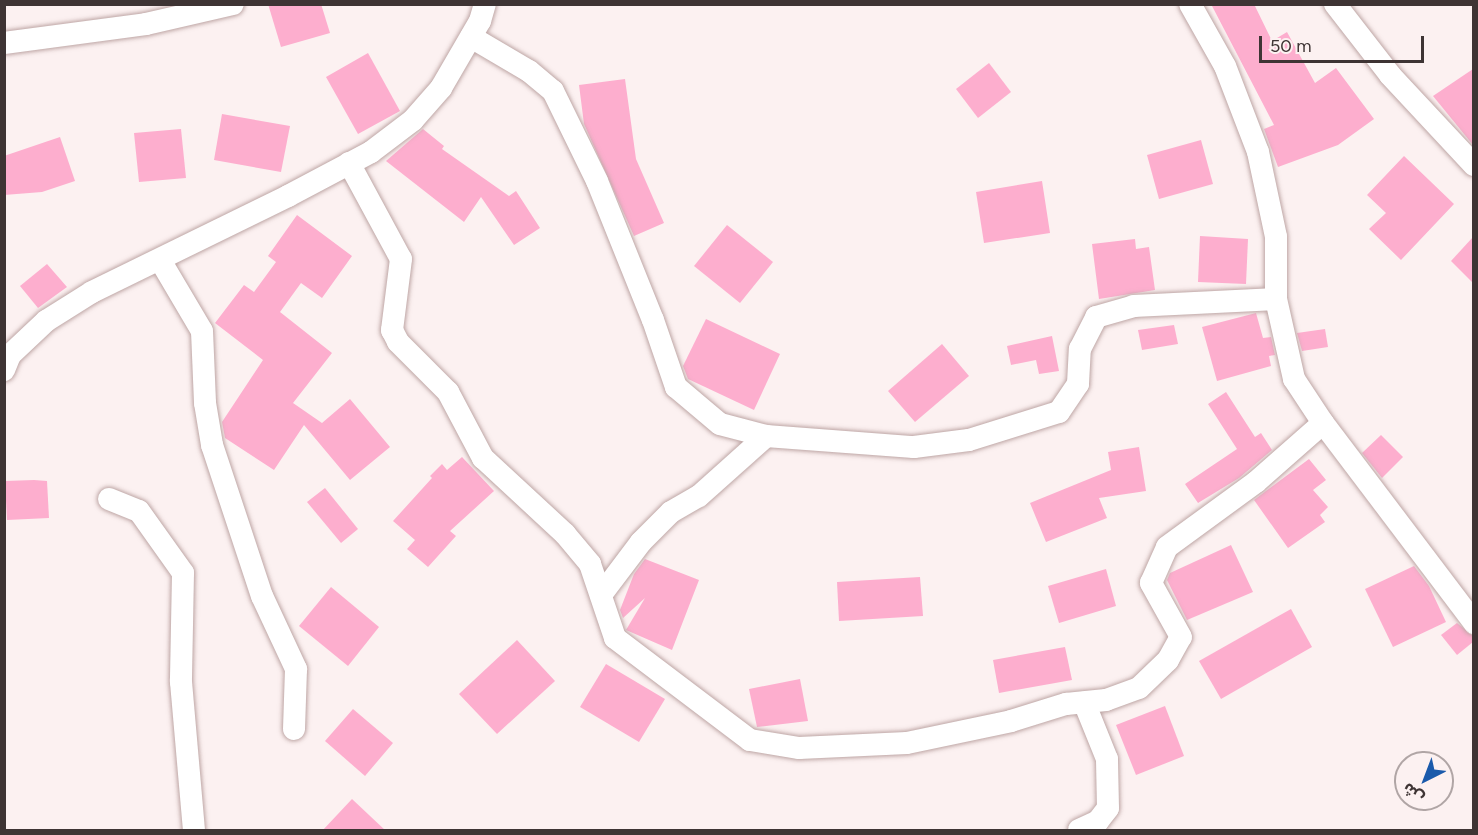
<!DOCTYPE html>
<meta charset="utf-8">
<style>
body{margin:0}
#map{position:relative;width:1478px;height:835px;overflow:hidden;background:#fcf1f1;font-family:Figtree,"Noto Sans Arabic",sans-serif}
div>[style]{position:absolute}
.building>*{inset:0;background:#fdaece}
.roads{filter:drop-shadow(0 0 2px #bea6a5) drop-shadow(0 0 2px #bea6a5)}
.minor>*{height:22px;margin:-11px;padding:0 11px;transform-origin:11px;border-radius:11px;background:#fff}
span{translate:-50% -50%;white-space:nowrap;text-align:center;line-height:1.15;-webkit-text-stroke:6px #fcf1f1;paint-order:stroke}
.frame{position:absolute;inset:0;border:6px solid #3e3434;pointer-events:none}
.north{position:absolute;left:1394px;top:751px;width:60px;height:60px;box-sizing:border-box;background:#fcf1f1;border:2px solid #b0a5a5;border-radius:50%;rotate:222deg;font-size:16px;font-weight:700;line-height:24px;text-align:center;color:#3e3434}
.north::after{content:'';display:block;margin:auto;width:21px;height:27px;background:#1a5aab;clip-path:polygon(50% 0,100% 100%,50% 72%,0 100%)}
.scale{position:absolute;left:1259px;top:36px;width:165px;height:27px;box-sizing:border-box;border:3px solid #3e3434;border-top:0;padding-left:8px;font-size:18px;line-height:21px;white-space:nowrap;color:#3e3434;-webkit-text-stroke:4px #fcf1f1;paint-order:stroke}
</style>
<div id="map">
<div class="building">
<i style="clip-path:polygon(268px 4px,321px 4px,330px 33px,281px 47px)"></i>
<i style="clip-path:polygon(1211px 4px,1254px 4px,1272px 41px,1287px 32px,1315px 83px,1336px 68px,1374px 119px,1338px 145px,1278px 167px,1264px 129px,1274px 125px)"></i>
<i style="clip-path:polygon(368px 53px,400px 111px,358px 134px,326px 77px)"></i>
<i style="clip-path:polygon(989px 63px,1011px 92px,978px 118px,956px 89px)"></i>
<i style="clip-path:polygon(1473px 69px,1473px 145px,1433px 96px)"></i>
<i style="clip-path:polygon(625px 79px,636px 159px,664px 223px,634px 236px,584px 124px,579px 85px)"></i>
<i style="clip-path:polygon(222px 114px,290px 126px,281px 172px,214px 160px)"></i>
<i style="clip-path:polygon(181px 129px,186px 178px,139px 182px,134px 133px)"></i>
<i style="clip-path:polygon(423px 129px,444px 146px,442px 149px,509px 196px,516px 191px,540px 228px,514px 245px,481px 197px,464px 222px,386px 161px)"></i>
<i style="clip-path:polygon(60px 137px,75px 181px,42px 192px,4px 195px,4px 156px)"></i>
<i style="clip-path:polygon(1201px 140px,1213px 184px,1159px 199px,1147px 155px)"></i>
<i style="clip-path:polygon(1404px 156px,1454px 204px,1401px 260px,1369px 229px,1386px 213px,1367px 195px)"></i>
<i style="clip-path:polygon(1042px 181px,1050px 233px,984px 243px,976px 192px)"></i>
<i style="clip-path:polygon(297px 215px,352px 256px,322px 298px,301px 283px,280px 312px,332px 353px,293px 403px,322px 423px,350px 399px,390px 447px,350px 480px,304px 425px,274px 470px,225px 438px,222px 422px,263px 360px,215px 323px,244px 285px,254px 292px,276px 262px,268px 256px)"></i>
<i style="clip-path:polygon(727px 225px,773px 262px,740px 303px,694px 266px)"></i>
<i style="clip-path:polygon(1200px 236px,1248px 239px,1246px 284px,1198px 282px)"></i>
<i style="clip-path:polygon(1473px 237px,1473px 283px,1451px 261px)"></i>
<i style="clip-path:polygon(1135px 239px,1136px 249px,1149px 247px,1155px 290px,1099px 299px,1092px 244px)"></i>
<i style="clip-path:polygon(47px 264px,67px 287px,38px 308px,20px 286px)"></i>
<i style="clip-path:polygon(1256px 313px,1263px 338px,1271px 337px,1275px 355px,1269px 356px,1271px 366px,1217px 381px,1202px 327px)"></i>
<i style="clip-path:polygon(706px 319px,780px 354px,754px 410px,688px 379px,683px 366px)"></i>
<i style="clip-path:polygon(1174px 325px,1178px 344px,1142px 350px,1138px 330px)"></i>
<i style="clip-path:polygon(1325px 329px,1328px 347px,1302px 351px,1297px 333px)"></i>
<i style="clip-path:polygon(1052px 336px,1059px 371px,1039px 374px,1036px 360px,1011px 365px,1007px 346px)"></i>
<i style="clip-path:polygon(942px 344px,969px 376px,915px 422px,888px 391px)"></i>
<i style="clip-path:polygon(1226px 392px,1255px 437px,1261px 433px,1272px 450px,1239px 478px,1198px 503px,1185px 484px,1237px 449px,1208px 404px)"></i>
<i style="clip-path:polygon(1381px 435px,1403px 457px,1382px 478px,1362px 453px)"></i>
<i style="clip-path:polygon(1139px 447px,1146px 491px,1099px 498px,1107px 518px,1046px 542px,1030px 503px,1111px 470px,1108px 452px)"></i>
<i style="clip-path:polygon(462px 457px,494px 491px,450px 531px,456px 536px,428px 567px,407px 549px,415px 540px,393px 521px,432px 478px,430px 476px,442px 464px,447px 470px)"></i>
<i style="clip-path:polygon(1309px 459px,1326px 480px,1313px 490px,1328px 507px,1320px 515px,1325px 522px,1288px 548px,1254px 500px)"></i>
<i style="clip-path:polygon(34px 480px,47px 481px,49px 518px,7px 520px,5px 481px)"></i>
<i style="clip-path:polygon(325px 488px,358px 529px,341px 543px,307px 502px)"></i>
<i style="clip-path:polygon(1231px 545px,1253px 592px,1187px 620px,1167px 580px,1170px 573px)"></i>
<i style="clip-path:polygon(645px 559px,699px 580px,672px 650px,626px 630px,645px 598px,623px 618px,620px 610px,634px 574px)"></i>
<i style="clip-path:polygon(1414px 566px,1429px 586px,1446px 622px,1393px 647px,1365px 589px)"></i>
<i style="clip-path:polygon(1106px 569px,1116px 606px,1059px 623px,1048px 586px)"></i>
<i style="clip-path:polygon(920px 577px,923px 616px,839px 621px,837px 582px)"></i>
<i style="clip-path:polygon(331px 587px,379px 627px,348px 666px,299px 626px)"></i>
<i style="clip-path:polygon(1291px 609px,1312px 647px,1221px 699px,1199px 661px)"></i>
<i style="clip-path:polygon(1457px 623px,1473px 636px,1473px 642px,1457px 655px,1441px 635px)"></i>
<i style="clip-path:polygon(517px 640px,555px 681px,497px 734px,459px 694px)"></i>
<i style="clip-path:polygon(1065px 647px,1072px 680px,999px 693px,993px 660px)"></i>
<i style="clip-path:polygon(606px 664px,665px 699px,639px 742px,580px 707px)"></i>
<i style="clip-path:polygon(800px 679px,808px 721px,757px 727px,749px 689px)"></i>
<i style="clip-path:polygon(1165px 706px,1184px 756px,1136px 775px,1116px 725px)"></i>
<i style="clip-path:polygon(353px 709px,393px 743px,365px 776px,325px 741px)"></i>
<i style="clip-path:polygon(352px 799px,386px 831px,322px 831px)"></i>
</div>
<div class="roads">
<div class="minor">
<i style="left:1190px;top:4px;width:71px;rotate:60.6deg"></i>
<i style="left:1225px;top:66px;width:92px;rotate:69deg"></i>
<i style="left:1258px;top:152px;width:87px;rotate:78deg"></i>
<i style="left:1276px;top:237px;width:62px;rotate:90deg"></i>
<i style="left:1276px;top:299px;width:82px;rotate:77.3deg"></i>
<i style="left:1294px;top:379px;width:53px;rotate:56.6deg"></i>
<i style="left:1323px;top:423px;width:251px;rotate:52.9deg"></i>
<i style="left:1335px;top:4px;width:90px;rotate:52.2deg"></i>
<i style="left:1390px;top:75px;width:123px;rotate:47deg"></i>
<i style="left:471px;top:37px;width:67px;rotate:30.4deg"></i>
<i style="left:529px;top:71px;width:31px;rotate:40deg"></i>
<i style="left:553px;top:91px;width:100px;rotate:63.9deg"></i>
<i style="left:597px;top:181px;width:150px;rotate:68.1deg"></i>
<i style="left:653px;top:320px;width:71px;rotate:71.1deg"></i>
<i style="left:676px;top:387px;width:57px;rotate:40.1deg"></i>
<i style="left:720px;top:424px;width:48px;rotate:14.6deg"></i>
<i style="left:766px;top:436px;width:148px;rotate:4.3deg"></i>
<i style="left:914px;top:447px;width:55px;rotate:-7.3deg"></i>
<i style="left:969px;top:440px;width:94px;rotate:-17.3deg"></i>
<i style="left:1059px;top:412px;width:34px;rotate:-56deg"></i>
<i style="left:1078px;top:384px;width:35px;rotate:-87deg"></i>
<i style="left:1080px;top:349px;width:36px;rotate:-63deg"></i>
<i style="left:1096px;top:317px;width:40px;rotate:-16deg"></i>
<i style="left:1134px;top:306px;width:142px;rotate:-2.8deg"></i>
<i style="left:4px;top:43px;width:143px;rotate:-7.6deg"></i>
<i style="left:146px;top:24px;width:89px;rotate:-12.9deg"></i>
<i style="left:349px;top:163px;width:109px;rotate:61.6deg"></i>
<i style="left:401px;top:259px;width:72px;rotate:97.2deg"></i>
<i style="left:392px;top:330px;width:13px;rotate:63deg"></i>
<i style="left:398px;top:342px;width:71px;rotate:45deg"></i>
<i style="left:448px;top:392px;width:75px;rotate:62.1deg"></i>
<i style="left:483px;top:458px;width:112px;rotate:42.8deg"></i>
<i style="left:565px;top:534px;width:39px;rotate:50deg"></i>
<i style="left:590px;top:564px;width:78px;rotate:71.3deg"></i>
<i style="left:615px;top:638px;width:169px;rotate:37.1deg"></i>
<i style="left:750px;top:740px;width:50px;rotate:9.3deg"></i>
<i style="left:799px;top:748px;width:108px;rotate:-2.7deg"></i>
<i style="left:907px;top:743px;width:106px;rotate:-11.9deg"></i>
<i style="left:1011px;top:721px;width:58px;rotate:-17.2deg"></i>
<i style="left:1066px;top:704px;width:40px;rotate:-5.7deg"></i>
<i style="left:1106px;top:700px;width:35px;rotate:-20deg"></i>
<i style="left:1139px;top:688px;width:40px;rotate:-44deg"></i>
<i style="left:1168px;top:660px;width:26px;rotate:-61deg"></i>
<i style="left:1181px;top:637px;width:62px;rotate:-119.1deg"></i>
<i style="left:1151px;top:583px;width:39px;rotate:-66deg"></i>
<i style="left:1167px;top:547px;width:110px;rotate:-36.1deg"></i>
<i style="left:1256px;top:482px;width:89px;rotate:-41.4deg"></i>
<i style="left:160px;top:260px;width:82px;rotate:59.4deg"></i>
<i style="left:202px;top:331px;width:72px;rotate:87.6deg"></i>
<i style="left:205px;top:403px;width:43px;rotate:80.5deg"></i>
<i style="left:212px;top:445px;width:159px;rotate:71.7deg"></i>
<i style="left:262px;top:596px;width:81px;rotate:65deg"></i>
<i style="left:296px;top:669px;width:60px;rotate:91.9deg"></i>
<i style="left:4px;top:370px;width:16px;rotate:-68deg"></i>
<i style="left:10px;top:355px;width:50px;rotate:-43.4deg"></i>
<i style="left:46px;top:321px;width:54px;rotate:-32.2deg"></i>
<i style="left:92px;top:292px;width:218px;rotate:-26.1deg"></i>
<i style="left:288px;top:196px;width:94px;rotate:-27.9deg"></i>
<i style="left:371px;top:152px;width:53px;rotate:-37.3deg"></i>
<i style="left:413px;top:120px;width:43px;rotate:-48.8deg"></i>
<i style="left:441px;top:88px;width:78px;rotate:-59.8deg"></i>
<i style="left:480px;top:21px;width:18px;rotate:-74deg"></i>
<i style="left:109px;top:499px;width:32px;rotate:22deg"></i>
<i style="left:139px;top:511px;width:76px;rotate:54.6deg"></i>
<i style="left:183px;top:573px;width:109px;rotate:91.1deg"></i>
<i style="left:181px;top:682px;width:149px;rotate:85deg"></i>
<i style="left:601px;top:595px;width:66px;rotate:-53deg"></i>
<i style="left:641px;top:542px;width:42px;rotate:-45deg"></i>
<i style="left:671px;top:512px;width:32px;rotate:-30deg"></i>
<i style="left:699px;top:496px;width:90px;rotate:-41.8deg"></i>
<i style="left:1079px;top:830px;width:21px;rotate:-25deg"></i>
<i style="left:1098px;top:821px;width:16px;rotate:-52deg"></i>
<i style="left:1108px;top:808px;width:49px;rotate:-91.2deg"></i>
<i style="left:1107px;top:759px;width:61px;rotate:-112deg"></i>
</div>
</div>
<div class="frame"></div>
<div class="north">ش</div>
<div class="scale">50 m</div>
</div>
